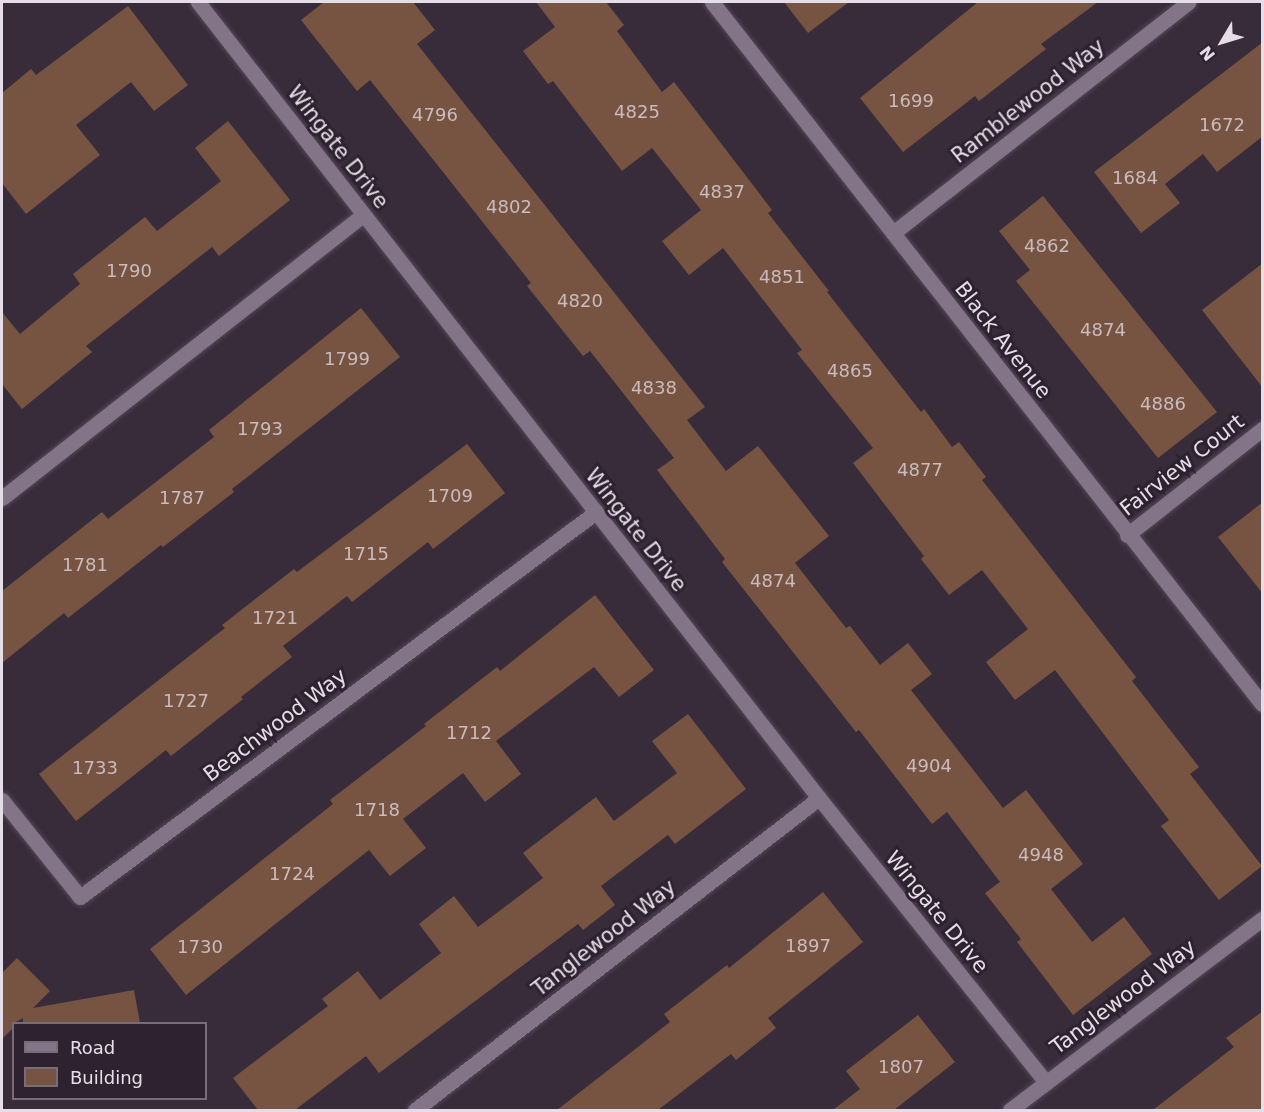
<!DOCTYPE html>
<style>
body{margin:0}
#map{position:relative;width:1264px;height:1112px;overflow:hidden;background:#382c3b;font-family:"DejaVu Sans",sans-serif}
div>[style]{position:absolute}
.building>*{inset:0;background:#775442}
.roads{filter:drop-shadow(0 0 2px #524855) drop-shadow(0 0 2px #524855)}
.minor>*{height:15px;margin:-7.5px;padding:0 7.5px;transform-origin:7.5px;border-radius:7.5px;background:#837487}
span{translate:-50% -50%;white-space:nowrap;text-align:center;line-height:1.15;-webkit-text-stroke:6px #2e2231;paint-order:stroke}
.number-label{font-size:18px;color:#cabbbe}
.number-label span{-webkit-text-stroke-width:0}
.street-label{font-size:21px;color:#e5dde7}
.frame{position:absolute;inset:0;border:3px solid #e5dde7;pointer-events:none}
.legend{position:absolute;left:12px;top:1022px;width:195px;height:78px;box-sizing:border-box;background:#2e2231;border:2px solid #776d7a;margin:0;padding:8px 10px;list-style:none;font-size:18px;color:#e5dde7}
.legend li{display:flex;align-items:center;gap:12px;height:30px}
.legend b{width:30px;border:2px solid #776d7a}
.north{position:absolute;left:1192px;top:12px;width:60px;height:60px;-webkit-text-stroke:4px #2e2231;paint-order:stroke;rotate:232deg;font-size:16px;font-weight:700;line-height:24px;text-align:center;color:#e5dde7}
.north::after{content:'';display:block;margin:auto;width:21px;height:27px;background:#e5dde7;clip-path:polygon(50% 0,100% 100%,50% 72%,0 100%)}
</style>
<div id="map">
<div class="building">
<i style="clip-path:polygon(324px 2px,413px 2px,435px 30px,417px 44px,705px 407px,687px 420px,726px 471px,758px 446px,829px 536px,795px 563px,846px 628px,850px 626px,880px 665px,908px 643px,932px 674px,911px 690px,1003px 808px,1026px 790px,1083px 864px,1051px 889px,1092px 942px,1124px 917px,1152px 954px,1073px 1015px,1017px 942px,1021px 939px,985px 893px,1000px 882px,947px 812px,932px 824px,859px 730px,856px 732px,722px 562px,725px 559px,657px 470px,674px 458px,590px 351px,583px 356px,527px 286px,531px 283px,370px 80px,357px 91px,301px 20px)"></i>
<i style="clip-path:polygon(536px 2px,606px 2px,624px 25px,617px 31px,662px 92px,674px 82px,772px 210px,768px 213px,829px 291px,827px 292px,921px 412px,924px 409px,952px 447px,959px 442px,986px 477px,982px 480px,1136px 677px,1132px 681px,1199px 767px,1190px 774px,1262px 866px,1219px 900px,1161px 826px,1169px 820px,1055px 670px,1015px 700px,986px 662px,1028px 629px,982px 570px,949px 595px,921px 559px,924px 556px,853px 463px,873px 448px,797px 353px,802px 350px,723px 248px,689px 275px,662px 241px,701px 210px,652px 148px,622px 171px,553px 81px,548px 84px,523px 51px,555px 27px)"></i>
<i style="clip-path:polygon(784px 2px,849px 2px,808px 33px)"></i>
<i style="clip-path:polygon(978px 2px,1098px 2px,1041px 44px,1046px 49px,979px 101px,975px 96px,903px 152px,860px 98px)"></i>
<i style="clip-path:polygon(128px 6px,188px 85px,154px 111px,131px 82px,76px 125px,100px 155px,26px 214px,2px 183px,2px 93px,31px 69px,36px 75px)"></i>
<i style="clip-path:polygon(1263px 42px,1263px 136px,1217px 172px,1203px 154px,1165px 184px,1180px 203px,1141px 233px,1094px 172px)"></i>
<i style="clip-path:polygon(228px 121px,290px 200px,219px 256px,212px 247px,86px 346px,92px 352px,22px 409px,2px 384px,2px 312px,20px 334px,80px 284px,73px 274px,145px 217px,157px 231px,221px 181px,195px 148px)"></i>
<i style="clip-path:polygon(1043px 196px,1217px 412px,1158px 458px,1016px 281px,1030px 270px,999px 231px)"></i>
<i style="clip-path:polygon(1263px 263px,1263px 388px,1202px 310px)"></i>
<i style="clip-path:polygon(361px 308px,400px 357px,232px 489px,234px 492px,163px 547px,161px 545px,68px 618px,64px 613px,2px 663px,2px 591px,102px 512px,108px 519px,214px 437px,209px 430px)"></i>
<i style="clip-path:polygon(467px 444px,505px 493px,433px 549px,428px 542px,352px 602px,347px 596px,283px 646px,292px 657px,241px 697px,243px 699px,171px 756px,166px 750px,76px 821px,39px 774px,225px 628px,222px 625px,294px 569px,297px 572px)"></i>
<i style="clip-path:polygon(1263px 502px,1263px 594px,1218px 537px)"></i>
<i style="clip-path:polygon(595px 595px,654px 670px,619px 697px,594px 667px,496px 741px,521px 774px,485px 802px,463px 773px,403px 819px,426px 848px,390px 876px,369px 850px,186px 995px,150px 949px,333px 804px,330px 800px,426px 726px,424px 724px,497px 667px,500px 671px)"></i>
<i style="clip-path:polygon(688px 714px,746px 789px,675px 844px,668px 835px,601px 886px,615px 905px,583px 930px,578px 924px,379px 1073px,366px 1056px,295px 1110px,258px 1110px,233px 1078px,328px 1006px,322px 999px,358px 971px,380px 1000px,441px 953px,419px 924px,454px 896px,478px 927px,543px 878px,523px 853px,596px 797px,614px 821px,677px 773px,652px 741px)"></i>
<i style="clip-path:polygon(823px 892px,863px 942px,768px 1018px,776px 1028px,736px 1060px,731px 1054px,658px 1110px,557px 1110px,670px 1022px,664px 1014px,727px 965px,729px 968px)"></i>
<i style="clip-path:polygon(17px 958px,50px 991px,33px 1008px,134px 990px,140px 1023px,23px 1023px,23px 1018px,14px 1023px,14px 1027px,2px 1039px,2px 973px)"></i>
<i style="clip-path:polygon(1263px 1011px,1263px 1110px,1153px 1110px,1234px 1047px,1226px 1038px)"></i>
<i style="clip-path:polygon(918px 1015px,955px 1062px,894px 1110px,833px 1110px,860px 1089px,846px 1071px)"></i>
</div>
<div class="roads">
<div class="minor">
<i style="left:198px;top:2px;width:1010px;rotate:52.04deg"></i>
<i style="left:819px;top:798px;width:364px;rotate:51.4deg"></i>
<i style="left:712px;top:2px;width:892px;rotate:51.92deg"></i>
<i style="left:893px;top:233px;width:375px;rotate:-38deg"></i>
<i style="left:2px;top:498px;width:459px;rotate:-38.1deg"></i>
<i style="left:1127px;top:535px;width:172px;rotate:-38.1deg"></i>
<i style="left:2px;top:800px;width:124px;rotate:51.2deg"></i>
<i style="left:80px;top:897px;width:644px;rotate:-36.73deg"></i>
<i style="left:415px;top:1110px;width:510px;rotate:-37.68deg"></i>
<i style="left:1010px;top:1110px;width:316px;rotate:-37.2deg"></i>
</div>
</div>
<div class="number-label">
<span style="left:911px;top:101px">1699</span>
<span style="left:637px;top:112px">4825</span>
<span style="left:435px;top:115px">4796</span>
<span style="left:1222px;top:125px">1672</span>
<span style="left:1135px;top:178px">1684</span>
<span style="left:722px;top:192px">4837</span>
<span style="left:509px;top:207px">4802</span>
<span style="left:1047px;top:246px">4862</span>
<span style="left:129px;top:271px">1790</span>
<span style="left:782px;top:277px">4851</span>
<span style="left:580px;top:301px">4820</span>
<span style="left:1103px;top:330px">4874</span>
<span style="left:347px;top:359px">1799</span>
<span style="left:850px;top:371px">4865</span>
<span style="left:654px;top:388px">4838</span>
<span style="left:1163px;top:404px">4886</span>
<span style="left:260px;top:429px">1793</span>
<span style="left:920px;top:470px">4877</span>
<span style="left:450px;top:496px">1709</span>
<span style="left:182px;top:498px">1787</span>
<span style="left:366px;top:554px">1715</span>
<span style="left:85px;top:565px">1781</span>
<span style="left:773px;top:581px">4874</span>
<span style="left:275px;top:618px">1721</span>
<span style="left:186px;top:701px">1727</span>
<span style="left:469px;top:733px">1712</span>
<span style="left:929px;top:766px">4904</span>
<span style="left:95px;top:768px">1733</span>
<span style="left:377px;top:810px">1718</span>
<span style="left:1041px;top:855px">4948</span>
<span style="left:292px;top:874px">1724</span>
<span style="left:808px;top:946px">1897</span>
<span style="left:200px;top:947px">1730</span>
<span style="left:901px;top:1067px">1807</span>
</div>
<div class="street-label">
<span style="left:1028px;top:101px;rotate:-38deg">Ramblewood Way</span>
<span style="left:338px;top:147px;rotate:52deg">Wingate Drive</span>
<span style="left:1003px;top:340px;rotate:52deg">Black Avenue</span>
<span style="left:1182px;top:465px;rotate:-38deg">Fairview Court</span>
<span style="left:636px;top:530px;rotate:52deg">Wingate Drive</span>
<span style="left:275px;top:725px;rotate:-37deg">Beachwood Way</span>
<span style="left:937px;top:912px;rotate:51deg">Wingate Drive</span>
<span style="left:604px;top:938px;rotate:-38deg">Tanglewood Way</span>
<span style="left:1123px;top:997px;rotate:-37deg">Tanglewood Way</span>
</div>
<div class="frame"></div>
<ul class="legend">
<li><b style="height:8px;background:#837487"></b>Road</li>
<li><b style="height:16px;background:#775442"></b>Building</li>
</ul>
<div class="north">N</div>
</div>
